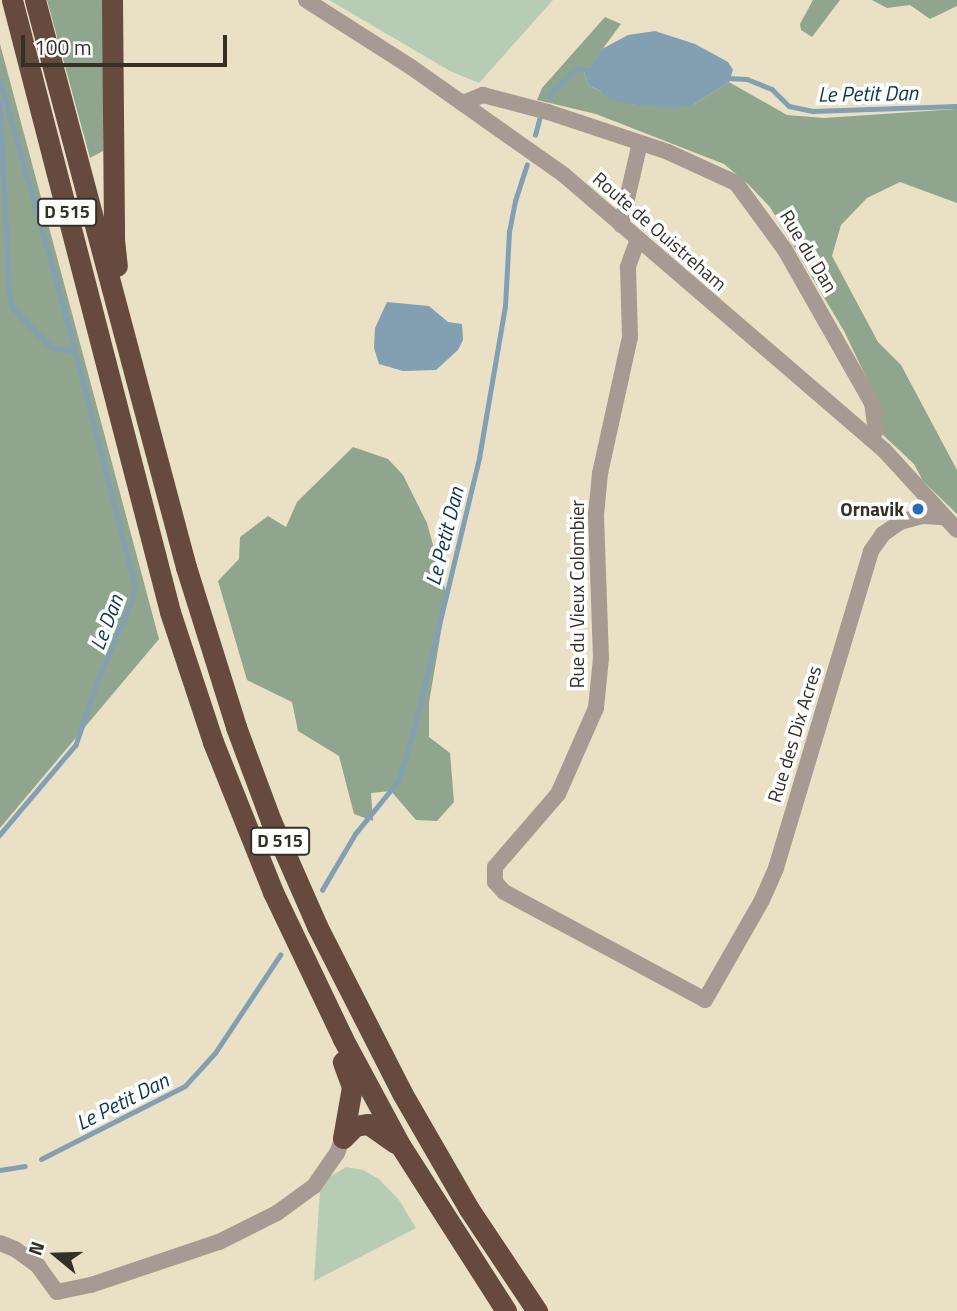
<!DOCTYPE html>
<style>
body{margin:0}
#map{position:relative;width:957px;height:1311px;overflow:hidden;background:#eae0c6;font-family:"Titillium Web",sans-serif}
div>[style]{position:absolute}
.green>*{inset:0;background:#b7ccb5}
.forest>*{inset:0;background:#8fa58d}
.water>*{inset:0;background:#82a0b1}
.stream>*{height:4.5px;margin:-2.25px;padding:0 2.25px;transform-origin:2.25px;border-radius:2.25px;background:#82a0b1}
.street>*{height:16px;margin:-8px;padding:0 8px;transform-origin:8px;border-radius:8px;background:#a79a93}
.highway>*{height:21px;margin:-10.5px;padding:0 10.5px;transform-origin:10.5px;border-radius:10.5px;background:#654a3d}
.dots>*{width:19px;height:19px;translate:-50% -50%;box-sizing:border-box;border:4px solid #fff;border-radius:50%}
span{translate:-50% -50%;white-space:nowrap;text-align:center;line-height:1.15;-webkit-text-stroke:7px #fff;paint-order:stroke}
.shield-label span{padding:2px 5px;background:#fff;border:2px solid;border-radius:5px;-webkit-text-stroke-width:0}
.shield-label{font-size:18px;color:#343026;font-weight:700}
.street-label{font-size:19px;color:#343026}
.poi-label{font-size:19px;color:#343026;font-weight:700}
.right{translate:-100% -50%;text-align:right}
.water-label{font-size:21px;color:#0b374a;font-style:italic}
.north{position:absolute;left:21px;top:1220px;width:70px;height:70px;-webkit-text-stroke:5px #fff;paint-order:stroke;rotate:289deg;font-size:19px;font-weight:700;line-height:28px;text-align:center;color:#343026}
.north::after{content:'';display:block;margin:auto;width:24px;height:32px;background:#343026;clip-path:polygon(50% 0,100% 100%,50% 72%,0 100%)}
.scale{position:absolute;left:21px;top:35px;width:206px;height:32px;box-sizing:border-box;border:4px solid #343026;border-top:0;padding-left:9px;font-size:21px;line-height:24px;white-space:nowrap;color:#343026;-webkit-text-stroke:5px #fff;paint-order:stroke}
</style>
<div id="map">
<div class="green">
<i style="clip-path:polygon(329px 0,553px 0,479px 83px,450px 71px)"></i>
<i style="clip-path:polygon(346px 1167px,363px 1170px,379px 1179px,399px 1200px,416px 1228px,314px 1281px,320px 1190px,326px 1179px)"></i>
</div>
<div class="forest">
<i style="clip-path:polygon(47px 0,103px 0,103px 151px,90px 158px)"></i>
<i style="clip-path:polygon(813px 0,840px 0,812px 37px,801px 30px,800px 24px)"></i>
<i style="clip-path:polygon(872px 0,957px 0,957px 6px,930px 19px,910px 5px,887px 8px)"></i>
<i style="clip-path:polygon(605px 17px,621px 24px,584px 74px,589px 86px,634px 105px,693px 105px,729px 82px,787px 115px,824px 118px,957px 109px,957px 203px,900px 182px,867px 198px,841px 225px,832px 256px,878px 342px,901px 365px,957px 470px,957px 514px,923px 481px,914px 464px,883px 435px,879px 404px,844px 331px,770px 207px,748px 184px,724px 164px,596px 114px,537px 100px,542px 88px)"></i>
<i style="clip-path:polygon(0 44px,159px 639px,0 828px)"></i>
<i style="clip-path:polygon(353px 447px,388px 459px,403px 475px,427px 523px,447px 596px,429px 703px,429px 737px,450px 753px,454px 802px,437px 821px,416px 820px,391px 791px,371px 793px,373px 821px,354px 814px,339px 756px,298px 731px,292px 702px,247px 680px,218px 581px,239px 559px,240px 537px,268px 516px,286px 527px,297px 502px)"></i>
</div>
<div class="water">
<i style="clip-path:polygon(655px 31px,695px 44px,728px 62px,733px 70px,729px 82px,693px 105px,674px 108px,634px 105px,608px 99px,601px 91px,589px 86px,584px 74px,602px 49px,628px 35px)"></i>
<i style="clip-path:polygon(387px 302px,429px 306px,448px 322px,462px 324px,463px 340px,458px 350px,436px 370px,403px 371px,379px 364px,374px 348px,375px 328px)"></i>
</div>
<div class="stream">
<i style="left:727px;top:78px;width:20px;rotate:3deg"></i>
<i style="left:747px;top:79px;width:27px;rotate:22deg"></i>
<i style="left:772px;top:89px;width:24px;rotate:45deg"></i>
<i style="left:789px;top:106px;width:25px;rotate:12deg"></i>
<i style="left:813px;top:111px;width:144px;rotate:-2deg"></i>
<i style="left:0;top:80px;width:237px;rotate:74.3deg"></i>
<i style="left:64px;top:308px;width:285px;rotate:75.6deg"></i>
<i style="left:135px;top:584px;width:17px;rotate:100deg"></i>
<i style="left:132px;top:601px;width:81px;rotate:113.4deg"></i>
<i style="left:100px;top:675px;width:74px;rotate:108.9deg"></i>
<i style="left:76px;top:745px;width:118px;rotate:130.2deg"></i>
<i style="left:549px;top:96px;width:38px;rotate:-45deg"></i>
<i style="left:576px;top:69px;width:13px;rotate:4deg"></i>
<i style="left:0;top:102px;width:199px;rotate:87.1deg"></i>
<i style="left:10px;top:301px;width:10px;rotate:61deg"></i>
<i style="left:15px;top:310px;width:53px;rotate:45.8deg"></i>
<i style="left:52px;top:348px;width:22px;rotate:8deg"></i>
<i style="left:535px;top:135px;width:16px;rotate:-75deg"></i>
<i style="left:322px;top:890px;width:65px;rotate:-59.5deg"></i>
<i style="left:355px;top:834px;width:70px;rotate:-50.8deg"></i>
<i style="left:399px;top:780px;width:57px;rotate:-73.8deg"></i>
<i style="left:415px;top:725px;width:275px;rotate:-76.5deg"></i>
<i style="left:479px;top:458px;width:154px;rotate:-80.3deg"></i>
<i style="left:505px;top:306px;width:74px;rotate:-86.9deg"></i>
<i style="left:509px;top:232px;width:32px;rotate:-79deg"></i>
<i style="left:515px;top:201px;width:38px;rotate:-72deg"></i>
<i style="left:41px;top:1159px;width:161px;rotate:-26.9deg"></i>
<i style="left:185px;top:1086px;width:45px;rotate:-47.7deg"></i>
<i style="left:215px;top:1053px;width:118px;rotate:-56.4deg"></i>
<i style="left:0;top:1170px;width:25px;rotate:-9deg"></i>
</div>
<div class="street">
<i style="left:306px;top:0;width:125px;rotate:32.5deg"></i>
<i style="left:411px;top:67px;width:187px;rotate:35.2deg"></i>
<i style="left:564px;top:175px;width:422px;rotate:40.7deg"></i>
<i style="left:884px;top:450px;width:108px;rotate:47.6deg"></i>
<i style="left:463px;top:103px;width:22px;rotate:-22deg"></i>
<i style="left:483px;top:95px;width:67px;rotate:14.7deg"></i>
<i style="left:548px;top:112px;width:126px;rotate:18.4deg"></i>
<i style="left:668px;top:152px;width:75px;rotate:24.5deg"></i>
<i style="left:736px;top:183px;width:83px;rotate:53.8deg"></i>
<i style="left:785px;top:250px;width:176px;rotate:60.4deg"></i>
<i style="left:872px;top:403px;width:27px;rotate:82deg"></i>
<i style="left:876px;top:430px;width:10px;rotate:119deg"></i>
<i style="left:621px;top:225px;width:84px;rotate:-77deg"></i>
<i style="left:638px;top:239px;width:30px;rotate:110deg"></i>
<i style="left:628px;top:267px;width:70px;rotate:88.4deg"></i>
<i style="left:630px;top:337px;width:139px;rotate:102.4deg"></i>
<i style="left:600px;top:473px;width:42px;rotate:95.4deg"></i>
<i style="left:596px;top:515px;width:143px;rotate:88deg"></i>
<i style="left:601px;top:658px;width:50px;rotate:95.7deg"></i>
<i style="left:596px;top:708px;width:94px;rotate:113.8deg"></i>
<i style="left:558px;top:794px;width:96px;rotate:130.8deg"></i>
<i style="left:495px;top:867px;width:15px;rotate:90deg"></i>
<i style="left:495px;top:882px;width:13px;rotate:48deg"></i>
<i style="left:504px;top:892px;width:228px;rotate:28.2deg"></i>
<i style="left:705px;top:1000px;width:115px;rotate:-60.3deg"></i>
<i style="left:762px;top:900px;width:35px;rotate:-66deg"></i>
<i style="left:776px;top:868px;width:331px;rotate:-73.3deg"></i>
<i style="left:871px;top:551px;width:21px;rotate:-55deg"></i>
<i style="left:883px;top:534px;width:21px;rotate:-35deg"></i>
<i style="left:900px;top:522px;width:23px;rotate:-15deg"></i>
<i style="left:922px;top:516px;width:22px;rotate:3deg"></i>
<i style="left:0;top:1243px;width:16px;rotate:22deg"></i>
<i style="left:15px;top:1249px;width:29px;rotate:36deg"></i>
<i style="left:38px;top:1266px;width:32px;rotate:54deg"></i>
<i style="left:57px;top:1292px;width:35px;rotate:-12deg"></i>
<i style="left:91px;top:1285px;width:135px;rotate:-18.6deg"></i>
<i style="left:219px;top:1242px;width:65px;rotate:-26.6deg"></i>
<i style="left:277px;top:1213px;width:46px;rotate:-36.1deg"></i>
<i style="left:314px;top:1186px;width:40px;rotate:-55.1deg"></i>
<i style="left:337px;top:1153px;width:16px;rotate:-68deg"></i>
</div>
<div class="highway">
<i style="left:12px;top:0;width:632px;rotate:75.52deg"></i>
<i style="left:170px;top:612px;width:137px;rotate:71.7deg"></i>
<i style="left:213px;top:742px;width:162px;rotate:68.2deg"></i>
<i style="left:273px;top:892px;width:163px;rotate:64.5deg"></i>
<i style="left:343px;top:1039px;width:120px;rotate:61.7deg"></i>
<i style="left:400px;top:1145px;width:197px;rotate:57.4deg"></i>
<i style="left:35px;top:0;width:587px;rotate:75.09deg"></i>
<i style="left:186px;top:567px;width:168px;rotate:72.6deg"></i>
<i style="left:236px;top:727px;width:100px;rotate:69.6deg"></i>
<i style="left:271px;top:821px;width:115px;rotate:66.3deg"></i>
<i style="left:317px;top:926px;width:187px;rotate:63deg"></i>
<i style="left:402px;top:1093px;width:134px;rotate:60deg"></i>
<i style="left:469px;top:1209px;width:123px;rotate:56.3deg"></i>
<i style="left:112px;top:0;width:239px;rotate:89.5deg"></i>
<i style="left:114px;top:239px;width:27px;rotate:84deg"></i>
<i style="left:343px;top:1138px;width:52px;rotate:-80deg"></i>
<i style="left:352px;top:1087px;width:27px;rotate:-110deg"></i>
<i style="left:343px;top:1138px;width:17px;rotate:-45deg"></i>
<i style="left:355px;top:1126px;width:13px;rotate:-9deg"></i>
<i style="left:368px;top:1124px;width:33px;rotate:35deg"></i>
</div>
<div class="dots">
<i style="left:918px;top:509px;background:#246cbc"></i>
</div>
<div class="shield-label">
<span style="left:67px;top:212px">D 515</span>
<span style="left:280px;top:841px">D 515</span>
</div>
<div class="street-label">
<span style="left:660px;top:231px;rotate:41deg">Route de Ouistreham</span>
<span style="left:809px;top:251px;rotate:59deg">Rue du Dan</span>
<span style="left:577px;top:594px;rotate:-90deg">Rue du Vieux Colombier</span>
<span style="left:794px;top:734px;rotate:-73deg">Rue des Dix Acres</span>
</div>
<div class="poi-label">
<span class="right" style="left:904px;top:509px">Ornavik</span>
</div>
<div class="water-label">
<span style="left:868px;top:93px;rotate:-1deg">Le Petit Dan</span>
<span style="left:444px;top:536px;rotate:-76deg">Le Petit Dan</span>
<span style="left:106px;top:622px;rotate:-69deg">Le Dan</span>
<span style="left:122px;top:1101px;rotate:-27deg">Le Petit Dan</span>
</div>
<div class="north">N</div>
<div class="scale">100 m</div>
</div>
